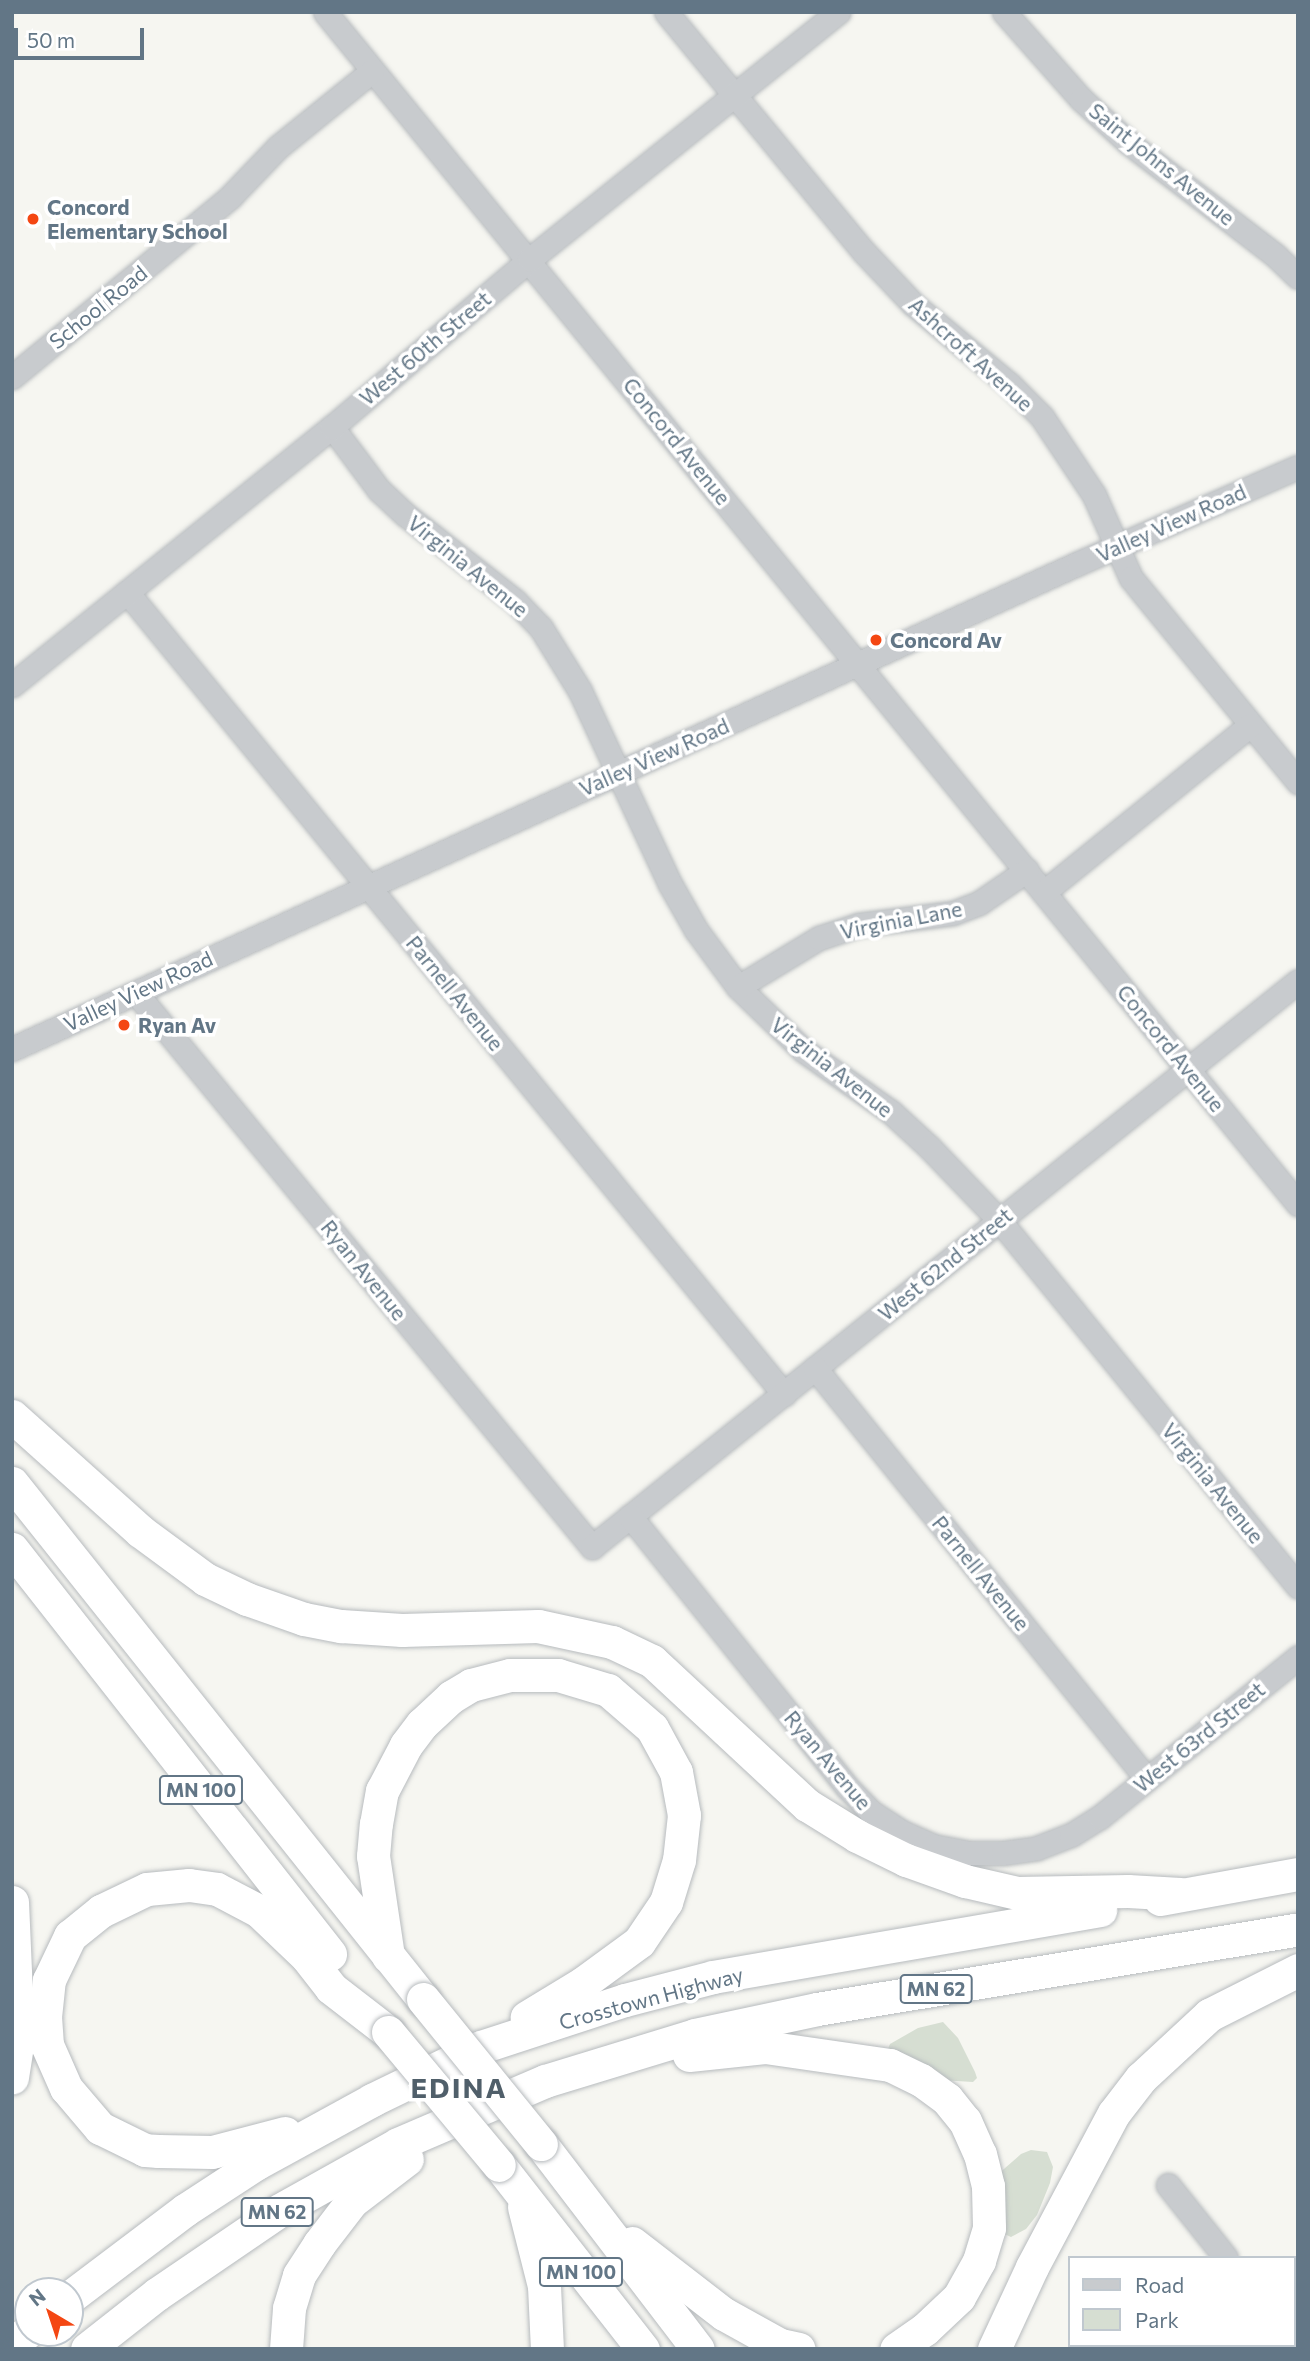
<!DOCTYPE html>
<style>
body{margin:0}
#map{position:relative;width:1310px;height:2361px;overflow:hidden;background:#f6f6f1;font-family:Commissioner,sans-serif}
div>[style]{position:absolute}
.green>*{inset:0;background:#d6ded2}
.roads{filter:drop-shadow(0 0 2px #b7bbbe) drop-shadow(0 0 2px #b7bbbe)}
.minor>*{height:23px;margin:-11.5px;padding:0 11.5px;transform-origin:11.5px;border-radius:11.5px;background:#c8cbce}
.highway>*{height:33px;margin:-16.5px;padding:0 16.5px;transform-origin:16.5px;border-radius:16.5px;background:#fff}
.bridges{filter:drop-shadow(0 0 2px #b7bbbe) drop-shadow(0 0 2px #b7bbbe)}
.highway-bridge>*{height:33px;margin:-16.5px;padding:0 16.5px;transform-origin:16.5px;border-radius:16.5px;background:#fff}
.dots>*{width:19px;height:19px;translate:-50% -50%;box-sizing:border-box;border:4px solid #fff;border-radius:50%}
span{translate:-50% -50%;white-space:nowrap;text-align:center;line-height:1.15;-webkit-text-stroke:7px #fff;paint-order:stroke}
.shield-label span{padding:2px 5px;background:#fff;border:2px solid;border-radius:5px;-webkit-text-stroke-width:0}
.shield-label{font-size:19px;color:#627686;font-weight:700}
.street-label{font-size:21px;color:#627686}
.poi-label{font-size:21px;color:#627686;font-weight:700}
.left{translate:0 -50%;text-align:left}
.district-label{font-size:28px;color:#505f6a;font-weight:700;letter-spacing:2px}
.frame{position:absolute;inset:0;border:14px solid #627686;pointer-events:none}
.legend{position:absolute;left:1068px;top:2256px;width:228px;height:91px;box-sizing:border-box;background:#fff;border:2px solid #c0c8cf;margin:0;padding:9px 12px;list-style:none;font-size:21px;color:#627686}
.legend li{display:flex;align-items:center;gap:14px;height:35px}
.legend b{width:35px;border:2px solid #c0c8cf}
.north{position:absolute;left:14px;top:2277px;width:70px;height:70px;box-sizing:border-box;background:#fff;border:2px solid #c0c8cf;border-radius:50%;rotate:321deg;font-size:19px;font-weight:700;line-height:28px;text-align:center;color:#627686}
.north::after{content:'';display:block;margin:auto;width:24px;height:32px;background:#f44713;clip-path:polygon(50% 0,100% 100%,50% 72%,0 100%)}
.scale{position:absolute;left:14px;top:28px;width:130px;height:32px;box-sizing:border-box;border:4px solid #627686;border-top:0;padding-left:9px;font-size:21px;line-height:24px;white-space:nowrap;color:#627686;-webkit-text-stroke:5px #fff;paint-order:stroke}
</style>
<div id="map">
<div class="green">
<i style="clip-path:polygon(943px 2022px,958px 2038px,975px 2072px,977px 2078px,973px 2082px,940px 2080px,888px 2049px,890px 2044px,918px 2028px)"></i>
<i style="clip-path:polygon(1031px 2150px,1047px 2152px,1053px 2167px,1050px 2183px,1037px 2215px,1026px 2229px,1011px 2237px,998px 2231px,997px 2175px,1021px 2154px)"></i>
</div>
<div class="roads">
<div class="minor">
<i style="left:325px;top:12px;width:1539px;rotate:50.78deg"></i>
<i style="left:666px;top:12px;width:311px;rotate:50.5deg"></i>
<i style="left:864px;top:252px;width:71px;rotate:46.7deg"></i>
<i style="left:913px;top:304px;width:125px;rotate:39.8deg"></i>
<i style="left:1009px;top:384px;width:47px;rotate:45deg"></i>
<i style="left:1042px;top:417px;width:94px;rotate:56.3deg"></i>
<i style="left:1094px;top:495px;width:91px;rotate:66deg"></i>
<i style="left:1131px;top:578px;width:264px;rotate:50.7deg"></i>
<i style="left:1004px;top:12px;width:116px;rotate:48.5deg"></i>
<i style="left:1081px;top:99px;width:65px;rotate:42.5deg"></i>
<i style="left:1129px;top:143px;width:185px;rotate:37.5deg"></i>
<i style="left:1276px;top:256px;width:30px;rotate:44deg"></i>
<i style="left:12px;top:377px;width:283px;rotate:-39.5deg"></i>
<i style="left:230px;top:197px;width:69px;rotate:-46.2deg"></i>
<i style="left:278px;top:147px;width:121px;rotate:-39deg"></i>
<i style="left:332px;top:427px;width:79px;rotate:53.3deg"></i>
<i style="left:379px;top:490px;width:37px;rotate:43deg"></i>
<i style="left:406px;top:515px;width:139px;rotate:38.3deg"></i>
<i style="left:515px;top:601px;width:37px;rotate:46deg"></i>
<i style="left:541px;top:628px;width:74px;rotate:58.2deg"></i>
<i style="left:580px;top:691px;width:213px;rotate:65deg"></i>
<i style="left:670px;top:884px;width:53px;rotate:60.5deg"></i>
<i style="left:696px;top:930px;width:71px;rotate:53.6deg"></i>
<i style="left:738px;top:987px;width:91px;rotate:44.1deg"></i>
<i style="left:803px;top:1050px;width:108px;rotate:35.2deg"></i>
<i style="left:891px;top:1112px;width:52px;rotate:42.6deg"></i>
<i style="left:929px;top:1147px;width:101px;rotate:46.2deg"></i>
<i style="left:999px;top:1220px;width:473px;rotate:50.8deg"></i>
<i style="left:127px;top:592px;width:1037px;rotate:50.68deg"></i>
<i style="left:12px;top:685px;width:411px;rotate:-38.9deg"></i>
<i style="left:332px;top:427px;width:260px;rotate:-40.3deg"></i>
<i style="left:530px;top:259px;width:395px;rotate:-38.7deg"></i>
<i style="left:1044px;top:892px;width:265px;rotate:-39deg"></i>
<i style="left:738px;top:987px;width:95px;rotate:-31.2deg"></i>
<i style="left:819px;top:938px;width:41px;rotate:-18.4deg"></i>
<i style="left:858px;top:925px;width:96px;rotate:-7.2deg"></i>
<i style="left:953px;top:913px;width:28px;rotate:-21deg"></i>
<i style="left:979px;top:903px;width:58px;rotate:-34.5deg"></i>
<i style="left:136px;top:993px;width:718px;rotate:50.54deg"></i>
<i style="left:592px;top:1547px;width:905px;rotate:-38.72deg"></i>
<i style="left:12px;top:1049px;width:1172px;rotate:-24.49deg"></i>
<i style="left:1079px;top:563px;width:239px;rotate:-23.7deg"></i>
<i style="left:815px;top:1368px;width:528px;rotate:51.07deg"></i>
<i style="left:630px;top:1516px;width:347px;rotate:51.3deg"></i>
<i style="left:847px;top:1787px;width:35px;rotate:46deg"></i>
<i style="left:871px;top:1812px;width:37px;rotate:33deg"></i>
<i style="left:902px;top:1832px;width:34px;rotate:24deg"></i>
<i style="left:933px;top:1846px;width:36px;rotate:11deg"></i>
<i style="left:968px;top:1853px;width:35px"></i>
<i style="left:1003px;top:1853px;width:34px;rotate:-8deg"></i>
<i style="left:1037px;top:1848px;width:36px;rotate:-21deg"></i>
<i style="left:1071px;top:1835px;width:34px;rotate:-32deg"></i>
<i style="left:1100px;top:1817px;width:255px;rotate:-38.9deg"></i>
<i style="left:1168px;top:2185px;width:93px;rotate:51.5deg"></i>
<i style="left:1294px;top:2343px;width:6px;rotate:45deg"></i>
<i style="left:1273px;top:2349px;width:6px;rotate:-39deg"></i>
</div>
<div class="highway">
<i style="left:12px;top:1416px;width:172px;rotate:41.9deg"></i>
<i style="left:140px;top:1531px;width:81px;rotate:36.4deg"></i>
<i style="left:205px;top:1579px;width:47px;rotate:25.5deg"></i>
<i style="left:247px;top:1599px;width:60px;rotate:19.3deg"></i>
<i style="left:304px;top:1619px;width:38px;rotate:11deg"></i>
<i style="left:341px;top:1626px;width:61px;rotate:3.8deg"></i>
<i style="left:402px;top:1630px;width:136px;rotate:-1.7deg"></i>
<i style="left:538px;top:1626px;width:76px;rotate:12.2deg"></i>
<i style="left:612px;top:1642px;width:44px;rotate:25.4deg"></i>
<i style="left:652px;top:1661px;width:212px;rotate:42.9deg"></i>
<i style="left:807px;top:1805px;width:59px;rotate:31.8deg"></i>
<i style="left:857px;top:1836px;width:55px;rotate:26.1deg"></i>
<i style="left:906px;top:1860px;width:63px;rotate:19.6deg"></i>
<i style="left:965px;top:1881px;width:53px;rotate:13deg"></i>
<i style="left:1017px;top:1893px;width:111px;rotate:-1deg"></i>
<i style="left:1128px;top:1891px;width:52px;rotate:3.3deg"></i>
<i style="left:12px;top:1483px;width:660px;rotate:51.46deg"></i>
<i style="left:12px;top:1549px;width:515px;rotate:51.86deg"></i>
<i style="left:1160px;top:1899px;width:140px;rotate:-10.3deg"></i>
<i style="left:12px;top:1902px;width:137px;rotate:87.5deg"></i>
<i style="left:18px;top:2039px;width:39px;rotate:99deg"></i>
<i style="left:388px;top:1956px;width:101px;rotate:-98.5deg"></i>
<i style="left:373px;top:1856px;width:32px;rotate:-85deg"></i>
<i style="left:376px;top:1824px;width:34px;rotate:-80deg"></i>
<i style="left:382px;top:1791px;width:52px;rotate:-62.4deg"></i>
<i style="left:406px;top:1745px;width:26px;rotate:-53deg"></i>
<i style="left:422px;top:1724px;width:40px;rotate:-43deg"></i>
<i style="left:451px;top:1697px;width:23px;rotate:-31deg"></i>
<i style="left:471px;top:1685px;width:40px;rotate:-14.4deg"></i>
<i style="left:510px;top:1675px;width:48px"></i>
<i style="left:558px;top:1675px;width:52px;rotate:16.7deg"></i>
<i style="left:608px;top:1690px;width:58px;rotate:40.8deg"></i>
<i style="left:652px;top:1728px;width:50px;rotate:61.4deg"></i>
<i style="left:676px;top:1772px;width:44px;rotate:79.5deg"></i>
<i style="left:684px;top:1815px;width:45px;rotate:96.3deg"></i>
<i style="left:679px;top:1860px;width:44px;rotate:107.2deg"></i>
<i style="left:666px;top:1902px;width:48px;rotate:124deg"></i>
<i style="left:639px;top:1942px;width:69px;rotate:143.8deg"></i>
<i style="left:583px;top:1983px;width:66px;rotate:148.7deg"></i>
<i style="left:689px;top:2055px;width:76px;rotate:-6deg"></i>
<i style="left:765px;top:2047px;width:126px;rotate:8.2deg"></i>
<i style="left:890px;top:2065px;width:34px;rotate:26deg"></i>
<i style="left:921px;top:2080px;width:32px;rotate:36deg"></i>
<i style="left:947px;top:2099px;width:28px;rotate:51deg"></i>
<i style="left:965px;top:2121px;width:36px;rotate:66deg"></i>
<i style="left:980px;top:2154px;width:33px;rotate:76deg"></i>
<i style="left:988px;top:2186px;width:42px;rotate:88.6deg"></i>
<i style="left:989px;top:2228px;width:34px;rotate:107deg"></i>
<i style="left:979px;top:2261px;width:41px;rotate:119.1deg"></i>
<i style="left:959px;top:2297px;width:47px;rotate:136.7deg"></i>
<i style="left:925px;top:2329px;width:35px;rotate:145deg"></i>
<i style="left:285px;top:2133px;width:75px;rotate:165.4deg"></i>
<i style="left:212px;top:2152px;width:54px;rotate:-178.9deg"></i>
<i style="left:158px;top:2151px;width:13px;rotate:-176deg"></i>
<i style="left:145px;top:2150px;width:50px;rotate:-153.9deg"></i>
<i style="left:100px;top:2128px;width:52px;rotate:-130.4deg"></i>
<i style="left:66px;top:2088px;width:47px;rotate:-113.8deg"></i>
<i style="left:47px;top:2045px;width:28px;rotate:-94deg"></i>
<i style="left:45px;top:2017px;width:37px;rotate:-84deg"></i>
<i style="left:49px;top:1980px;width:49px;rotate:-64.5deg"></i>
<i style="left:70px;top:1936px;width:40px;rotate:-39deg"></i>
<i style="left:101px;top:1911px;width:51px;rotate:-25.6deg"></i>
<i style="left:147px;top:1889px;width:42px;rotate:-5.4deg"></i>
<i style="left:189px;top:1885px;width:28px;rotate:8deg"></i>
<i style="left:217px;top:1889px;width:47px;rotate:27.6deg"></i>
<i style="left:259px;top:1911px;width:66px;rotate:43.8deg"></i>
<i style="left:307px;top:1957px;width:39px;rotate:52deg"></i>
<i style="left:331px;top:1988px;width:72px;rotate:37.7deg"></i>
<i style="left:541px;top:2144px;width:258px;rotate:52.6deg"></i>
<i style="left:499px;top:2165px;width:234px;rotate:52deg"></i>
<i style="left:524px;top:2207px;width:81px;rotate:75.8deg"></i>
<i style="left:544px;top:2286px;width:63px;rotate:87.3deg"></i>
<i style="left:632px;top:2243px;width:116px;rotate:37.7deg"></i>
<i style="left:724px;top:2314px;width:64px;rotate:29deg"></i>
<i style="left:780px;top:2345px;width:19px;rotate:12deg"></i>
<i style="left:70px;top:2297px;width:144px;rotate:-37.1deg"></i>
<i style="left:185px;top:2210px;width:86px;rotate:-33.1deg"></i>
<i style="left:257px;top:2163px;width:131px;rotate:-28.7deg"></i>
<i style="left:372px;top:2100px;width:121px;rotate:-25.9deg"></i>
<i style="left:481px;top:2047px;width:151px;rotate:-18.1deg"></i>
<i style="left:625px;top:2000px;width:91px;rotate:-14.6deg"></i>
<i style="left:713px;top:1977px;width:393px;rotate:-9.8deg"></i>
<i style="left:12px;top:2345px;width:21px;rotate:-41deg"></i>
<i style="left:87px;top:2349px;width:89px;rotate:-38.2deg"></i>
<i style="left:157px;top:2294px;width:149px;rotate:-34.3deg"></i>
<i style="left:280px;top:2210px;width:135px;rotate:-29.2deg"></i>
<i style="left:398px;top:2144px;width:160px;rotate:-23.2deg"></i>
<i style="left:545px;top:2081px;width:157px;rotate:-17deg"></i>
<i style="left:695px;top:2035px;width:125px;rotate:-12deg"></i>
<i style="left:817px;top:2009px;width:488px;rotate:-9.4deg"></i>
<i style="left:286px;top:2349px;width:41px;rotate:-85.8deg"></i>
<i style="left:289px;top:2308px;width:34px;rotate:-73deg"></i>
<i style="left:299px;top:2275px;width:37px;rotate:-57deg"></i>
<i style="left:319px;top:2244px;width:54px;rotate:-52.5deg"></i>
<i style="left:352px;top:2201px;width:69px;rotate:-37.4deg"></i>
<i style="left:994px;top:2349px;width:90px;rotate:-65.1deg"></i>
<i style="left:1032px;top:2267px;width:174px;rotate:-62deg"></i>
<i style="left:1114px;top:2113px;width:44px;rotate:-52.4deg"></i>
<i style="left:1141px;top:2078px;width:93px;rotate:-42.8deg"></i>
<i style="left:1209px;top:2015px;width:100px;rotate:-26.8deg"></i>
</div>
</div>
<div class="bridges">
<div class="highway-bridge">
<i style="left:423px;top:1999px;width:187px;rotate:50.9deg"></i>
<i style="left:388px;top:2032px;width:173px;rotate:50.2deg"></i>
</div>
</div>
<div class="dots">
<i style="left:33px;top:219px;background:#f44713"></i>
<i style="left:876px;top:640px;background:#f44713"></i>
<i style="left:124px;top:1025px;background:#f44713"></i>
</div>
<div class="shield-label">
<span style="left:201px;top:1790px">MN 100</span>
<span style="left:936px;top:1989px">MN 62</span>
<span style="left:277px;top:2212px">MN 62</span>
<span style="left:581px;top:2272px">MN 100</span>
</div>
<div class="street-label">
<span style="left:1162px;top:164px;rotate:39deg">Saint Johns Avenue</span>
<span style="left:98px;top:307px;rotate:-39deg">School Road</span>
<span style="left:425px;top:348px;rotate:-40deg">West 60th Street</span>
<span style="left:971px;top:354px;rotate:42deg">Ashcroft Avenue</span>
<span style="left:677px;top:441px;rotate:51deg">Concord Avenue</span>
<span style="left:1171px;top:523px;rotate:-24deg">Valley View Road</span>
<span style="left:468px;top:566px;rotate:39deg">Virginia Avenue</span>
<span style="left:654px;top:757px;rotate:-24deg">Valley View Road</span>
<span style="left:901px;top:920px;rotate:-11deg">Virginia Lane</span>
<span style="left:138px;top:991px;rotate:-25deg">Valley View Road</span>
<span style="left:455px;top:993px;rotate:51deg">Parnell Avenue</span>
<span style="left:1171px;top:1048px;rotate:51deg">Concord Avenue</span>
<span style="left:832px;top:1067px;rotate:38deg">Virginia Avenue</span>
<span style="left:945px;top:1264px;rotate:-39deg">West 62nd Street</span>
<span style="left:364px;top:1270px;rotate:51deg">Ryan Avenue</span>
<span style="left:1213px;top:1483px;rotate:51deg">Virginia Avenue</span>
<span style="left:981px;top:1573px;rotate:51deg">Parnell Avenue</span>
<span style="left:1199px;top:1737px;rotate:-39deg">West 63rd Street</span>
<span style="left:828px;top:1760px;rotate:50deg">Ryan Avenue</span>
<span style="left:651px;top:1998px;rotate:-15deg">Crosstown Highway</span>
</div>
<div class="poi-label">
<span class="left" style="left:47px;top:219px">Concord<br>Elementary School</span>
<span class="left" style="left:890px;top:640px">Concord Av</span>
<span class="left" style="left:138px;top:1025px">Ryan Av</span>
</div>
<div class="district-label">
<span style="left:459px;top:2087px">EDINA</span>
</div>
<div class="frame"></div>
<ul class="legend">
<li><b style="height:9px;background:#c8cbce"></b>Road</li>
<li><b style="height:19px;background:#d6ded2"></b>Park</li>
</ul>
<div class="north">N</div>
<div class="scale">50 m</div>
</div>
